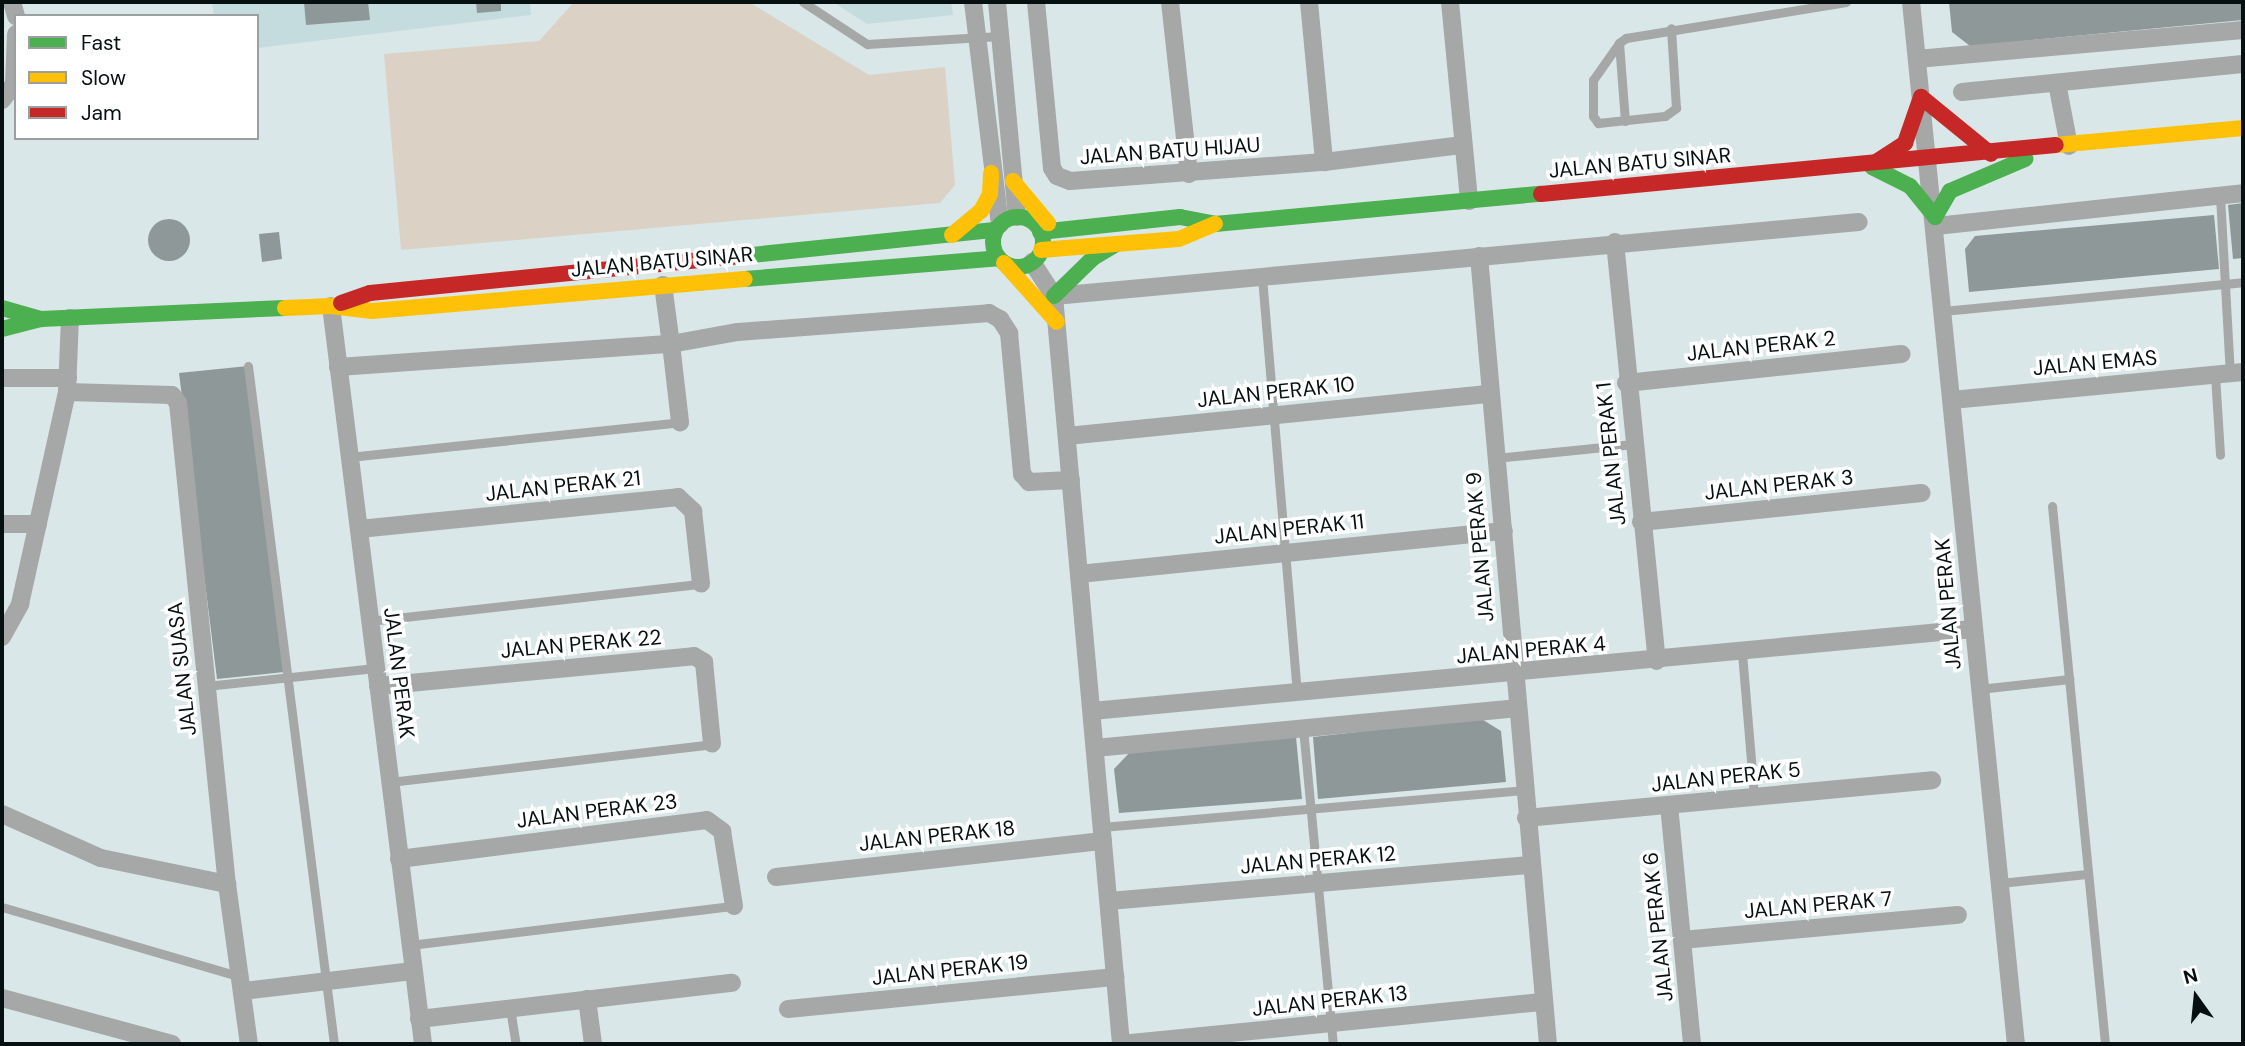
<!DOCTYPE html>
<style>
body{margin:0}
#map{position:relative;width:2245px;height:1046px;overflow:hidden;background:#d9e7e8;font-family:"DM Sans",sans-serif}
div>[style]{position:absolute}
.built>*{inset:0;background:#c4dcde}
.green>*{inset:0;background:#dbd2c5}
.building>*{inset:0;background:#8e9899}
.round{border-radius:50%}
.lane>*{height:9px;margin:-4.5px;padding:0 4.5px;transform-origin:4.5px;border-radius:4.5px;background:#a6a7a7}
.street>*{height:18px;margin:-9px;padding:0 9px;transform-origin:9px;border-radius:9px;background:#a6a7a7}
.fast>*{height:16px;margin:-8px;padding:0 8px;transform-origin:8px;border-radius:8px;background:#4caf50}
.fast>.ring{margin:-8px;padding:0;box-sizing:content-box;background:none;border:16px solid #4caf50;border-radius:50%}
.slow>*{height:16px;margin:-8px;padding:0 8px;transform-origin:8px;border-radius:8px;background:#ffc107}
.jam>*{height:16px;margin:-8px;padding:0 8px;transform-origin:8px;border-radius:8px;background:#c62828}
span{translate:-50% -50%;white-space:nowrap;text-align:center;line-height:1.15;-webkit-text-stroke:7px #fff;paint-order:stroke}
.street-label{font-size:21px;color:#071010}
.frame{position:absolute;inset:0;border:4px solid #071010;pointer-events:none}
.legend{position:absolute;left:14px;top:14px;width:245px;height:126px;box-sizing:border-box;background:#fff;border:2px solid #9c9f9f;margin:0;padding:9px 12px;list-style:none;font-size:21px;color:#071010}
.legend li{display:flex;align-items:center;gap:14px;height:35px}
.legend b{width:35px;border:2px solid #9c9f9f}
.north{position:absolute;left:2161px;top:962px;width:70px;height:70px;-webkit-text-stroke:5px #fff;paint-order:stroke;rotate:345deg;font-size:19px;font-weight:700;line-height:28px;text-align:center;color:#071010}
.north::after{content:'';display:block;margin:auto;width:24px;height:32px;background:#071010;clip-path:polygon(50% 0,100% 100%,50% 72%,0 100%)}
</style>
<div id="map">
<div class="built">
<i style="clip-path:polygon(212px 2px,530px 2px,531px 15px,257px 48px,257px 16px,214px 16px)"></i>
<i style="clip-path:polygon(833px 2px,951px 2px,953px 15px,867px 24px)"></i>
</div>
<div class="green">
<i style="clip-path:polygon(574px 2px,749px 2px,869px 75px,945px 67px,955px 185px,940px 203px,401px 250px,384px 54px,539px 41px)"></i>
</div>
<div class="building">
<i style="clip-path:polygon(304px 2px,368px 2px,370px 20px,306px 25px)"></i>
<i style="clip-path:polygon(476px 2px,501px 2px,501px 11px,477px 13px)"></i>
<i style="clip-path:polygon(1949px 2px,2243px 2px,2243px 20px,1970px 46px,1952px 32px)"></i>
<i style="clip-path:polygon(2243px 203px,2243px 258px,2233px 259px,2228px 205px)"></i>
<i style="clip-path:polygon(2214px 215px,2219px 269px,1969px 292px,1965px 249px,1975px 236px)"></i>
<i class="round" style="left:148px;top:219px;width:42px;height:42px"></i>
<i style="clip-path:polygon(279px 232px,282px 259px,262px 262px,259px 234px)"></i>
<i style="clip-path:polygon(248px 366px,284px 672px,217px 679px,179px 373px)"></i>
<i style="clip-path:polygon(1480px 718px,1501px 731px,1506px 782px,1318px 799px,1313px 737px)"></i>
<i style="clip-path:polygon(1296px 737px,1302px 799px,1119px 813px,1114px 769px,1131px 751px)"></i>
</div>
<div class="lane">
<i style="left:803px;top:2px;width:77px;rotate:33.3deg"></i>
<i style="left:867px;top:44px;width:133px;rotate:-3.4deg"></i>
<i style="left:1619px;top:43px;width:45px;rotate:125.1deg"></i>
<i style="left:1593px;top:80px;width:36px;rotate:90deg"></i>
<i style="left:1593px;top:116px;width:9px;rotate:54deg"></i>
<i style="left:1598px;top:123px;width:67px;rotate:-6deg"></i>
<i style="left:1665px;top:116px;width:14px;rotate:-36deg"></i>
<i style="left:1676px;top:108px;width:80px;rotate:-93.6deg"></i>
<i style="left:1625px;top:121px;width:78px;rotate:-94.4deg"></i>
<i style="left:1619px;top:43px;width:9px;rotate:-36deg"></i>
<i style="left:1626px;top:38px;width:223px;rotate:-9.3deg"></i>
<i style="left:2220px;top:196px;width:177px;rotate:86.8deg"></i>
<i style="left:1262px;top:277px;width:416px;rotate:85.2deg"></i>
<i style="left:1943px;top:311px;width:301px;rotate:-5.5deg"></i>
<i style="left:248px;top:366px;width:683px;rotate:82.77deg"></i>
<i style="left:2215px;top:375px;width:80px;rotate:86.4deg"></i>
<i style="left:349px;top:457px;width:333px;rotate:-6deg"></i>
<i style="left:1495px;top:458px;width:139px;rotate:-5.8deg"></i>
<i style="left:2052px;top:506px;width:541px;rotate:84.37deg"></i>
<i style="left:369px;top:621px;width:334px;rotate:-6.4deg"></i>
<i style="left:1742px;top:653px;width:144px;rotate:85.2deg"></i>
<i style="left:206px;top:686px;width:170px;rotate:-6.1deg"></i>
<i style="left:1979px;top:689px;width:91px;rotate:-6.3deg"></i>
<i style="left:1303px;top:728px;width:317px;rotate:84.6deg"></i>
<i style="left:390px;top:782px;width:324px;rotate:-6.7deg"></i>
<i style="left:1102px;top:827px;width:423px;rotate:-5deg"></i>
<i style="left:2000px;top:883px;width:87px;rotate:-5.9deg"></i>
<i style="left:2px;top:907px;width:249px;rotate:16.3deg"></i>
<i style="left:410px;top:945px;width:326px;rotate:-6.9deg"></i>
<i style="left:510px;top:1008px;width:36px;rotate:81deg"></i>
</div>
<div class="street">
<i style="left:12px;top:2px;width:15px;rotate:74deg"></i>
<i style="left:973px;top:2px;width:224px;rotate:83.1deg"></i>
<i style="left:997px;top:2px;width:216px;rotate:84.7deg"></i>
<i style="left:1036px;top:2px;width:167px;rotate:84.5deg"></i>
<i style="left:1052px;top:168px;width:9px;rotate:58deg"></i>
<i style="left:1057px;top:176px;width:14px;rotate:21deg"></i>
<i style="left:1070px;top:181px;width:255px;rotate:-4.3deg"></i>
<i style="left:1324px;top:162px;width:140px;rotate:-7deg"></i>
<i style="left:1170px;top:2px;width:173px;rotate:83.7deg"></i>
<i style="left:1309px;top:2px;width:161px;rotate:84.6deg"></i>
<i style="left:1450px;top:2px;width:200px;rotate:84.5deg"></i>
<i style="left:1911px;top:2px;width:1047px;rotate:84.25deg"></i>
<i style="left:1917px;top:59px;width:327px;rotate:-5.1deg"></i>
<i style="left:2057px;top:83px;width:64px;rotate:79.2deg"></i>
<i style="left:1962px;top:92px;width:282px;rotate:-5.7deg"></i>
<i style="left:2px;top:100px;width:20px;rotate:-53deg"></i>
<i style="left:14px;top:84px;width:50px;rotate:-87.7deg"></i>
<i style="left:1936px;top:226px;width:309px;rotate:-6.1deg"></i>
<i style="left:1615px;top:242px;width:421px;rotate:84.3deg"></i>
<i style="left:1479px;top:256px;width:791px;rotate:85deg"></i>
<i style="left:1032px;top:262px;width:40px;rotate:57.1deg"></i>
<i style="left:1054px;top:296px;width:751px;rotate:84.88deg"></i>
<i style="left:663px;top:285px;width:60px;rotate:82.3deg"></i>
<i style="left:671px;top:344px;width:68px;rotate:-10.2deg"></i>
<i style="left:738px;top:332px;width:252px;rotate:-4.3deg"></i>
<i style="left:989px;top:313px;width:13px;rotate:29deg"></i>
<i style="left:1000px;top:319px;width:17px;rotate:57deg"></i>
<i style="left:1009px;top:333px;width:142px;rotate:84.7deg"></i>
<i style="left:1022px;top:474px;width:11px;rotate:49deg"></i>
<i style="left:1029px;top:482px;width:42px;rotate:-2.7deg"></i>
<i style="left:1054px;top:296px;width:808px;rotate:-5.25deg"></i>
<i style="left:331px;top:306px;width:744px;rotate:82.89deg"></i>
<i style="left:338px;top:367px;width:334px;rotate:-4deg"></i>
<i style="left:671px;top:344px;width:79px;rotate:83.4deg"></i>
<i style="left:2px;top:378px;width:66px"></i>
<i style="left:1626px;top:383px;width:277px;rotate:-6deg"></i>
<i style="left:67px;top:392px;width:105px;rotate:1.6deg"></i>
<i style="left:172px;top:395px;width:10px;rotate:53deg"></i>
<i style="left:178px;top:403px;width:483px;rotate:84.2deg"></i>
<i style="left:227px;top:884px;width:162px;rotate:82.2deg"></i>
<i style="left:1952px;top:400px;width:292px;rotate:-5.5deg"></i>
<i style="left:1067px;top:436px;width:425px;rotate:-5.7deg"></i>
<i style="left:1641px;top:522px;width:282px;rotate:-5.9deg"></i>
<i style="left:2px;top:524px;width:36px"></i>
<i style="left:359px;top:529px;width:321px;rotate:-5.7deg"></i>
<i style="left:678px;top:497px;width:21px;rotate:43deg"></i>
<i style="left:693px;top:511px;width:73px;rotate:83.7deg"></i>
<i style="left:1079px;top:574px;width:427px;rotate:-5.8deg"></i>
<i style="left:2px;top:637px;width:38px;rotate:-61deg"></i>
<i style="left:20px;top:604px;width:217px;rotate:-77.5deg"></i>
<i style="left:67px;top:392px;width:74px;rotate:-87.7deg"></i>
<i style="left:378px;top:686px;width:317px;rotate:-5.4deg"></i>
<i style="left:694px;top:656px;width:12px;rotate:31deg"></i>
<i style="left:704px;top:662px;width:82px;rotate:84.4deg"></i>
<i style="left:1092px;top:711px;width:885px;rotate:-5.32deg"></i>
<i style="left:1095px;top:748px;width:423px;rotate:-5.4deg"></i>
<i style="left:1669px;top:805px;width:240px;rotate:84.5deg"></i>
<i style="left:2px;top:814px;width:108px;rotate:24deg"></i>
<i style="left:101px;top:858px;width:129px;rotate:11.7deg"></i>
<i style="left:1526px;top:818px;width:408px;rotate:-5.3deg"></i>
<i style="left:399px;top:859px;width:310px;rotate:-7.2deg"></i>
<i style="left:707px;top:820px;width:19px;rotate:36deg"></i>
<i style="left:722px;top:831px;width:76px;rotate:80.9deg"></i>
<i style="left:776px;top:877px;width:329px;rotate:-6.3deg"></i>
<i style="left:1109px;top:901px;width:424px;rotate:-4.9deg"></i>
<i style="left:1682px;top:940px;width:277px;rotate:-5.2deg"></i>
<i style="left:243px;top:991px;width:171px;rotate:-6.7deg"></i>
<i style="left:2px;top:998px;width:176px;rotate:15.1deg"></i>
<i style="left:587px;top:999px;width:45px;rotate:82.4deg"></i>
<i style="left:788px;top:1009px;width:329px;rotate:-5.6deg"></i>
<i style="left:419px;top:1019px;width:315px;rotate:-6.6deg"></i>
<i style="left:1121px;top:1044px;width:425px;rotate:-5.7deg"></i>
</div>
<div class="fast">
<i style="left:1872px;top:167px;width:42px;rotate:26.6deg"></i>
<i style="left:1910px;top:186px;width:40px;rotate:51deg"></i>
<i style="left:1935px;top:217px;width:30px;rotate:-60deg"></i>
<i style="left:1950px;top:191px;width:82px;rotate:-23.1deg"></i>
<i class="ring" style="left:993px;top:217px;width:34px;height:34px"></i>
<i style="left:1040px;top:232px;width:141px;rotate:-6.1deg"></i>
<i style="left:1180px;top:217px;width:36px;rotate:11deg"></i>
<i style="left:1215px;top:224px;width:327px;rotate:-5.3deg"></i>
<i style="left:732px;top:257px;width:264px;rotate:-5.9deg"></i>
<i style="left:745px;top:279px;width:254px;rotate:-4.7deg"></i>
<i style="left:1054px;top:296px;width:54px;rotate:-44.3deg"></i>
<i style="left:1093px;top:258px;width:26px;rotate:-31deg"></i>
<i style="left:2px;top:308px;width:41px;rotate:15.8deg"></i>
<i style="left:2px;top:329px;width:40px;rotate:-14.4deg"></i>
<i style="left:41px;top:319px;width:244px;rotate:-2.6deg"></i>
</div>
<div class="slow">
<i style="left:2056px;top:145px;width:188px;rotate:-5.2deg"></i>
<i style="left:1013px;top:181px;width:55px;rotate:50.2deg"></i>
<i style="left:952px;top:235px;width:38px;rotate:-40deg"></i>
<i style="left:981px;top:211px;width:19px;rotate:-62deg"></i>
<i style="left:990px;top:194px;width:21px;rotate:-87deg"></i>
<i style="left:1041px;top:250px;width:138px;rotate:-4.6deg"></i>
<i style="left:1179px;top:239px;width:39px;rotate:-23deg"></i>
<i style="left:1004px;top:263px;width:79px;rotate:48.1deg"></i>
<i style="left:285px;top:308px;width:46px;rotate:-2.5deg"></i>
<i style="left:331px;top:306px;width:41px;rotate:7deg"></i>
<i style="left:372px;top:311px;width:374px;rotate:-4.9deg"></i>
</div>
<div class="jam">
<i style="left:1876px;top:162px;width:35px;rotate:-33deg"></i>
<i style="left:1905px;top:143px;width:49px;rotate:-70.8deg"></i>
<i style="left:1921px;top:97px;width:90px;rotate:39.2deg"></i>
<i style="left:1541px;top:194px;width:517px;rotate:-5.44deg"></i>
<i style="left:341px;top:303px;width:31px;rotate:-19deg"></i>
<i style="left:370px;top:293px;width:364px;rotate:-5.7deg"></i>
</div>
<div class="street-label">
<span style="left:1170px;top:151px;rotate:-4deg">JALAN BATU HIJAU</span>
<span style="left:1640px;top:163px;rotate:-5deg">JALAN BATU SINAR</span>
<span style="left:662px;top:262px;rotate:-5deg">JALAN BATU SINAR</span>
<span style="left:1761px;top:346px;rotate:-6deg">JALAN PERAK 2</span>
<span style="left:2095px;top:363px;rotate:-5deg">JALAN EMAS</span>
<span style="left:1276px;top:392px;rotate:-6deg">JALAN PERAK 10</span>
<span style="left:1611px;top:454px;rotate:-96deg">JALAN PERAK 1</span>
<span style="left:1779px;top:485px;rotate:-6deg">JALAN PERAK 3</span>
<span style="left:563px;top:486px;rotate:-6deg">JALAN PERAK 21</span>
<span style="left:1289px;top:529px;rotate:-6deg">JALAN PERAK 11</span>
<span style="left:1480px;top:547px;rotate:-95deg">JALAN PERAK 9</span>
<span style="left:1948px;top:604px;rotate:-95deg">JALAN PERAK</span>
<span style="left:581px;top:644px;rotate:-5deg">JALAN PERAK 22</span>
<span style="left:1531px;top:650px;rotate:-5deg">JALAN PERAK 4</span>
<span style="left:182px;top:669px;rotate:-96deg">JALAN SUASA</span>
<span style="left:399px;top:673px;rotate:83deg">JALAN PERAK</span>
<span style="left:1726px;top:777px;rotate:-6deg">JALAN PERAK 5</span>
<span style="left:597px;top:811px;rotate:-7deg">JALAN PERAK 23</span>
<span style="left:937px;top:836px;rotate:-6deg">JALAN PERAK 18</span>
<span style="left:1318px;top:860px;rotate:-5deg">JALAN PERAK 12</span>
<span style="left:1818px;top:905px;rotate:-5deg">JALAN PERAK 7</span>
<span style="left:1658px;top:927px;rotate:-96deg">JALAN PERAK 6</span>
<span style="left:950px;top:970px;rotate:-6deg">JALAN PERAK 19</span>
<span style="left:1330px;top:1001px;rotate:-6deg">JALAN PERAK 13</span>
</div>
<div class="frame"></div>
<ul class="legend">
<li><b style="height:9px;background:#4caf50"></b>Fast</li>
<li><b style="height:9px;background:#ffc107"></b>Slow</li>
<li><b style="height:9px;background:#c62828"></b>Jam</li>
</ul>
<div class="north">N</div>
</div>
